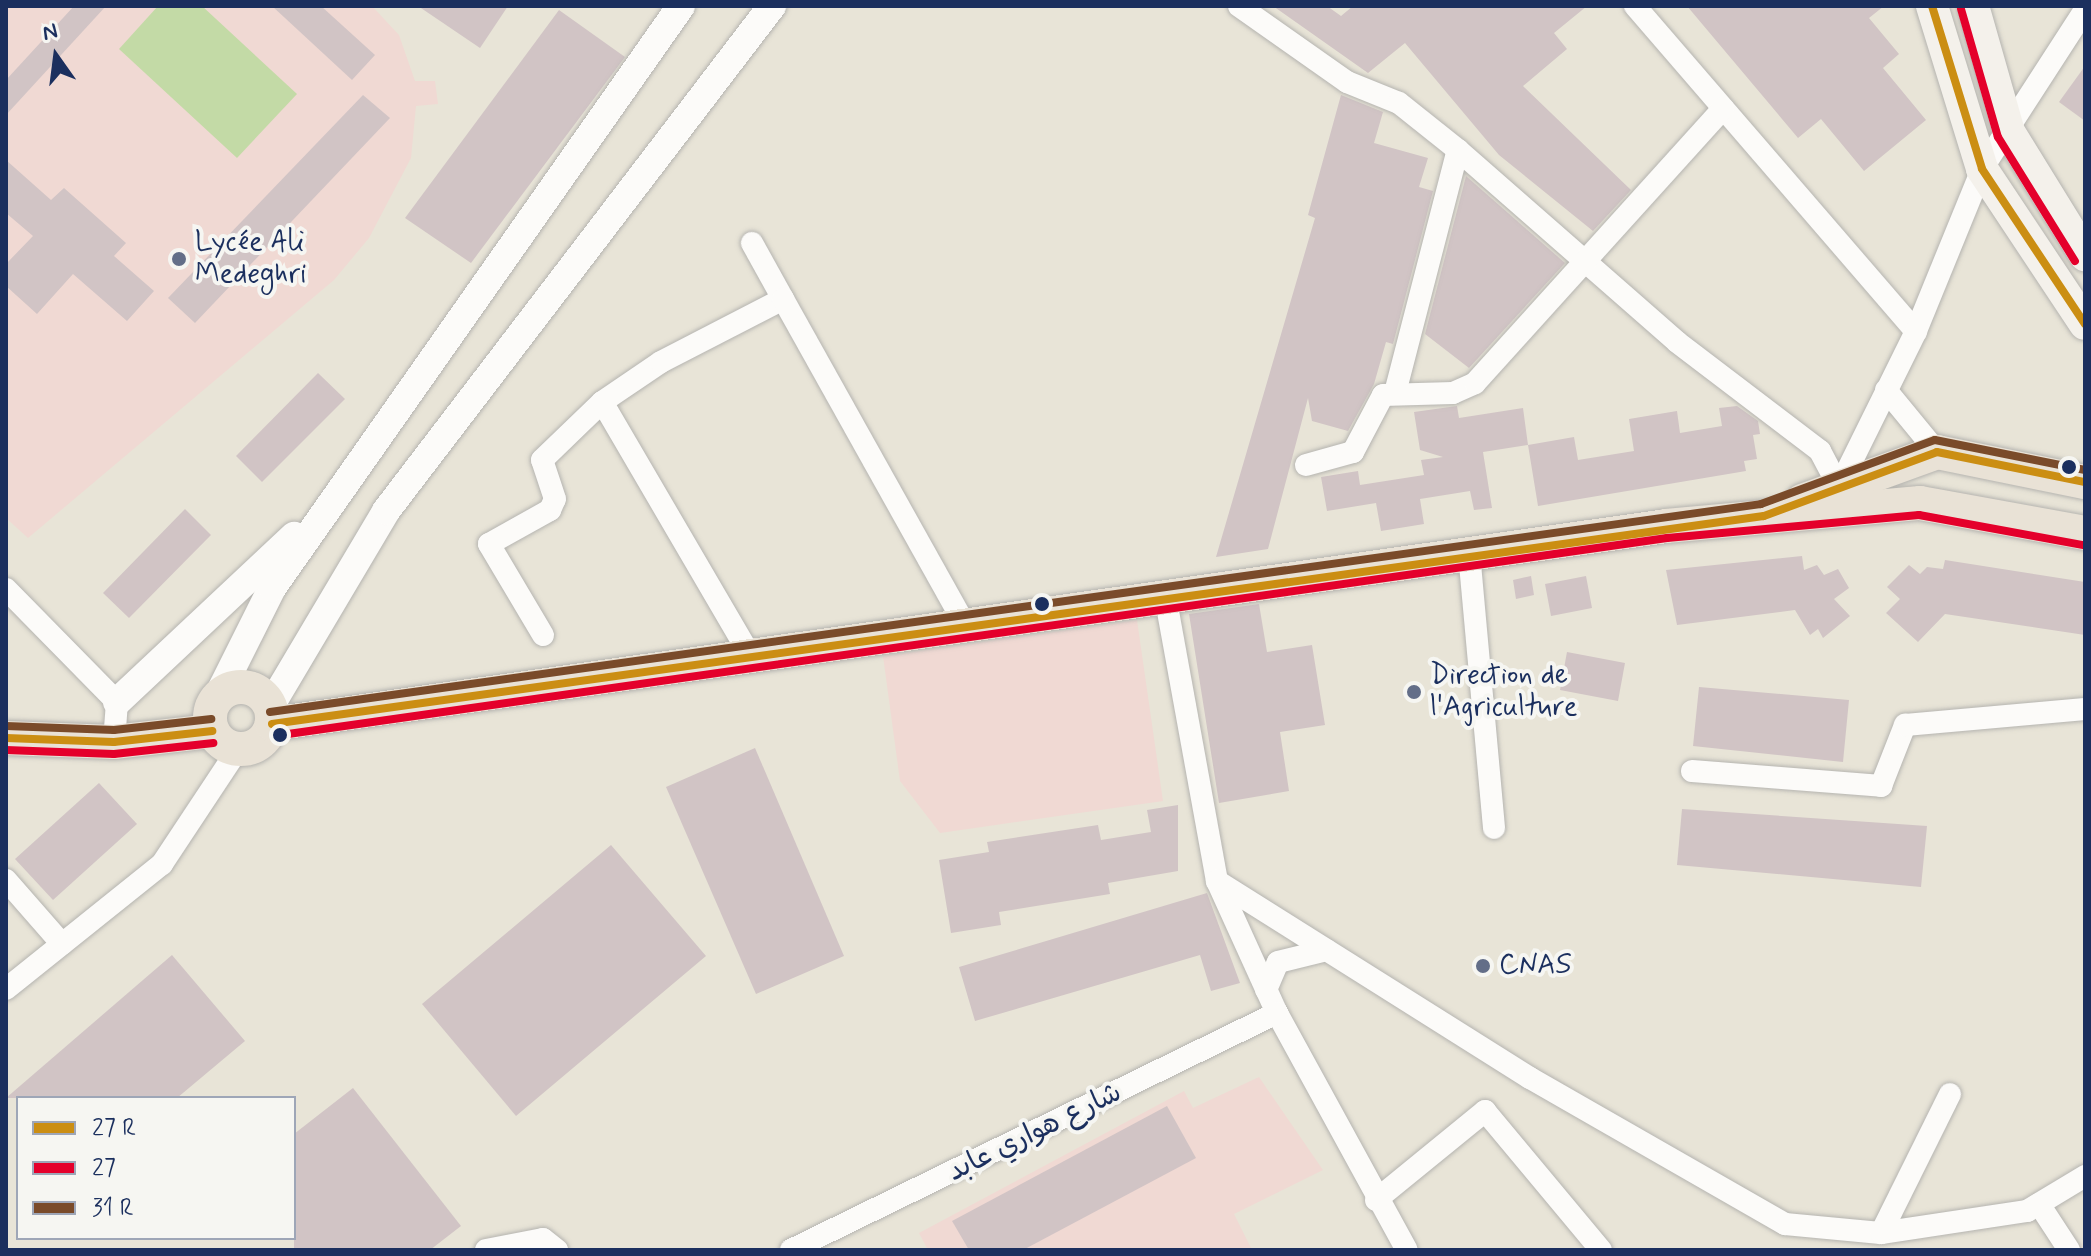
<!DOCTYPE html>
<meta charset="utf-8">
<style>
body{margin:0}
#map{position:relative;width:2091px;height:1256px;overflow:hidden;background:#e8e4d7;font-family:Mynerve,"Playpen Sans Arabic",sans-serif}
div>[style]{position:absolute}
.built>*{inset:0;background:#f0d9d3}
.green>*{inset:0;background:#c3daa6}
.building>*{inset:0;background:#d1c4c5}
.roads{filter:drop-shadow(0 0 2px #b5b4b0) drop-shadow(0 0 2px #b5b4b0)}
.minor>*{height:22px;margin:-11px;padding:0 11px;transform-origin:11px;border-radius:11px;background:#fcfbf9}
.tertiary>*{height:28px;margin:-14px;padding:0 14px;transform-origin:14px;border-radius:14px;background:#fcfbf9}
.secondary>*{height:32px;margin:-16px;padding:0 16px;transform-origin:16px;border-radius:16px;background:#f4f1eb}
.primary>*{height:34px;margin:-17px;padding:0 17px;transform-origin:17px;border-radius:17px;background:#e9e2d6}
.primary>.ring{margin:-17px;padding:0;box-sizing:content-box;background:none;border:34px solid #e9e2d6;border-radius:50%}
.bus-1>*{height:8px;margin:-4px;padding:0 4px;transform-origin:4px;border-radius:4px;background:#cb8e13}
.bus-2>*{height:8px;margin:-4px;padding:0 4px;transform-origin:4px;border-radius:4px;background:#e4002b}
.bus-3>*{height:8px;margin:-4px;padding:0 4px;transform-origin:4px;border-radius:4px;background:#7a4b2a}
.dots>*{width:22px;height:22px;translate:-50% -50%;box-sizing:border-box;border:4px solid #f6f6f2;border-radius:50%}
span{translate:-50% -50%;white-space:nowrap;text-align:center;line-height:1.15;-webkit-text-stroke:8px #f6f6f2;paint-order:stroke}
.poi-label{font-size:28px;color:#1b2f5e}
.left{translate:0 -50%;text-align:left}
.street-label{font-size:28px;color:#1b2f5e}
.frame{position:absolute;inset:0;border:8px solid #1b2f5e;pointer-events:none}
.legend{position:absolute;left:16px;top:1096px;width:280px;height:144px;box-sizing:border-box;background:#f6f6f2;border:2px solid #9ea6b7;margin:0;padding:10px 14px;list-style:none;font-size:24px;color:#1b2f5e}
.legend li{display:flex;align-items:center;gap:16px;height:40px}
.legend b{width:40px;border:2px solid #9ea6b7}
.north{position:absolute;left:16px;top:16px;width:80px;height:80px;-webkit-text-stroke:6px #f6f6f2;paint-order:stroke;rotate:346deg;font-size:22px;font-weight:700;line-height:32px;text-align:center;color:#1b2f5e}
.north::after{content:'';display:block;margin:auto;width:28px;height:36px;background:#1b2f5e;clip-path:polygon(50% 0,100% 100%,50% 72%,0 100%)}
</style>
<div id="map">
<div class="built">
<i style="clip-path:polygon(6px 6px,372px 6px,399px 35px,415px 81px,435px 81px,438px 104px,416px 106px,411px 158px,369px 238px,334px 280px,28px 538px,6px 518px)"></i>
<i style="clip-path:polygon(1137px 620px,1163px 801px,940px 833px,900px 781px,883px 656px)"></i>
<i style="clip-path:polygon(1259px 1077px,1323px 1170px,1234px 1214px,1252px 1250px,928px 1250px,919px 1233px,1184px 1091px,1193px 1108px)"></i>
</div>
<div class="green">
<i style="clip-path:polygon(158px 6px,202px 6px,297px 94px,237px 158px,119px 49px)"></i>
</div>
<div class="building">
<i style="clip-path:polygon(74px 6px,106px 6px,6px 115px,6px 80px)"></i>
<i style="clip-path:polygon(272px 6px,321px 6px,375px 55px,352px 80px)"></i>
<i style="clip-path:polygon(418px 6px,508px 6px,480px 48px)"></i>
<i style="clip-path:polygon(1273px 6px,1327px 6px,1341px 16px,1353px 6px,1587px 6px,1554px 33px,1567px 49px,1523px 86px,1631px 190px,1593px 231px,1499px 155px,1405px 43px,1368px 73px)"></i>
<i style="clip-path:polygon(1687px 6px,1884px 6px,1869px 18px,1899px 54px,1883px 68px,1926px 120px,1864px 171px,1821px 119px,1798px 138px)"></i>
<i style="clip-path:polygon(559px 10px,625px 57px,471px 263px,405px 218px)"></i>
<i style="clip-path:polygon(2085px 66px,2085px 121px,2059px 102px)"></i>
<i style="clip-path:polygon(363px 95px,390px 118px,195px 323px,168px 298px)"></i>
<i style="clip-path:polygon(1341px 95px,1383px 112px,1374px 143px,1428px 158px,1419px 187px,1433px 191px,1393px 344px,1386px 342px,1374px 384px,1348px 431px,1312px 421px,1308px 398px,1268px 549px,1216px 557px,1315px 218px,1308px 215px)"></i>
<i style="clip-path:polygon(6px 160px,51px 200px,64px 188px,126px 243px,114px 256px,154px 291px,127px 321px,73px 274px,37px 314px,6px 286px,6px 264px,33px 236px,6px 213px)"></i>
<i style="clip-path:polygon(1466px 176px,1565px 263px,1469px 368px,1425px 334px)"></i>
<i style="clip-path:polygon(318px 373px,345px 399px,262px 482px,236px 456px)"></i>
<i style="clip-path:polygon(1457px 406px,1459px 418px,1523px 408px,1528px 445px,1483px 452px,1492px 508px,1474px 510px,1470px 491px,1420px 499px,1424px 524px,1381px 531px,1376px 503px,1327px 511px,1321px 477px,1358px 471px,1360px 485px,1424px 475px,1421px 460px,1443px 457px,1420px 450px,1414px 412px)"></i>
<i style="clip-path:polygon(1737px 406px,1758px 421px,1760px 434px,1753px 435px,1757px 459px,1744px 461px,1746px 471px,1538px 506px,1528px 445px,1574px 437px,1578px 460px,1634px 451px,1629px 419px,1677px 411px,1680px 433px,1722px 426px,1719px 408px)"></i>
<i style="clip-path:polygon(185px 509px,211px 535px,129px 618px,103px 593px)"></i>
<i style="clip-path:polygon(1802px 556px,1804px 570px,1817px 565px,1824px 575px,1838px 569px,1849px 588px,1834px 599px,1850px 616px,1823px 638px,1818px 629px,1810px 635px,1795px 610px,1677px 625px,1666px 570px)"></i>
<i style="clip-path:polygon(1945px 560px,2085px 582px,2085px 635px,1945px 614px,1918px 642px,1886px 613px,1900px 599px,1887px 587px,1909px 565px,1920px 574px,1927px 567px,1943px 569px)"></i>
<i style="clip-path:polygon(1531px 576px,1534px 595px,1516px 599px,1513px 580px)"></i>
<i style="clip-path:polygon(1586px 576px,1592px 608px,1551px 616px,1545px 584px)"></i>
<i style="clip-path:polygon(1259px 604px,1267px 652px,1312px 645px,1325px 725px,1280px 732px,1289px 791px,1219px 803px,1189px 614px)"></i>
<i style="clip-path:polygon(1567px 652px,1625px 663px,1618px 701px,1560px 690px)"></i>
<i style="clip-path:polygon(1699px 687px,1849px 700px,1843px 762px,1693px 746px)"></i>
<i style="clip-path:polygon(755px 748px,844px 956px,756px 994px,666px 787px)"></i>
<i style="clip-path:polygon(99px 783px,137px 824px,53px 900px,15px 859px)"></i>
<i style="clip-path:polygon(1178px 805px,1178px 871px,1108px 883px,1110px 894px,999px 912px,1001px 925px,951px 933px,939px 860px,989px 852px,987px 842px,1098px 825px,1101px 840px,1151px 832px,1147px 810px)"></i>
<i style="clip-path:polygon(1682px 809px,1927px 826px,1921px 887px,1677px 865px)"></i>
<i style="clip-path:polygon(611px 845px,706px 956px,516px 1116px,422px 1004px)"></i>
<i style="clip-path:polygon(1207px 893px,1240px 983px,1211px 991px,1200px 955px,975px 1021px,959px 967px)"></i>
<i style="clip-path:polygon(172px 955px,245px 1041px,177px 1098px,6px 1098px)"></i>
<i style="clip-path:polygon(353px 1088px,461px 1226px,430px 1250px,294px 1250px,294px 1134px)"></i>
<i style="clip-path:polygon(1167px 1106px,1196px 1158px,1023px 1250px,969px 1250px,952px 1221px)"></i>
</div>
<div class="roads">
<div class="minor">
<i style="left:1239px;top:6px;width:132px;rotate:35.1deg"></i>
<i style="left:1347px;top:82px;width:56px;rotate:22deg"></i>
<i style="left:1399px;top:103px;width:75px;rotate:38.5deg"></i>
<i style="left:1458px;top:150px;width:291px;rotate:41.2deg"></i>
<i style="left:1677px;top:342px;width:180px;rotate:37.3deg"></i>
<i style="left:1820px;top:451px;width:41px;rotate:62.2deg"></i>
<i style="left:1635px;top:6px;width:430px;rotate:49.2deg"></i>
<i style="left:752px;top:243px;width:64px;rotate:61deg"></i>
<i style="left:1396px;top:389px;width:247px;rotate:-75.5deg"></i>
<i style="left:1886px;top:390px;width:80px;rotate:50.6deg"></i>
<i style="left:1306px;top:465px;width:49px;rotate:-15.5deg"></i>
<i style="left:1353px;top:452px;width:64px;rotate:-62.2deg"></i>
<i style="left:1383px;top:395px;width:70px;rotate:-1.6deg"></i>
<i style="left:1453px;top:393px;width:24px;rotate:-24deg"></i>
<i style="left:1475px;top:383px;width:370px;rotate:-47.9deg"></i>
<i style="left:1839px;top:487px;width:174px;rotate:-63.7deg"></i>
<i style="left:1916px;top:331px;width:175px;rotate:-67.8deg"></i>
<i style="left:1982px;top:169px;width:189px;rotate:-57.1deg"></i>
<i style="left:1469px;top:553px;width:276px;rotate:84.8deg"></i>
<i style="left:6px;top:589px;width:158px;rotate:45.5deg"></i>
<i style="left:117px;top:702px;width:40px;rotate:94.3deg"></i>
<i style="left:1165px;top:595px;width:291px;rotate:79.7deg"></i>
<i style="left:1217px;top:881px;width:145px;rotate:65.6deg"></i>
<i style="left:1277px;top:1013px;width:270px;rotate:61.3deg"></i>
<i style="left:543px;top:635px;width:106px;rotate:-120.7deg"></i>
<i style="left:489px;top:544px;width:70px;rotate:-29.1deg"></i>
<i style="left:550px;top:510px;width:12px;rotate:-66deg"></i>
<i style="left:555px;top:499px;width:41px;rotate:-108.4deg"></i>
<i style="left:542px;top:460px;width:83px;rotate:-44deg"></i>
<i style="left:750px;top:655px;width:293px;rotate:-120.3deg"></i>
<i style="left:602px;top:402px;width:71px;rotate:-34.1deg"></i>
<i style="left:661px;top:362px;width:137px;rotate:-27.3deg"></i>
<i style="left:783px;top:299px;width:372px;rotate:60.8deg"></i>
<i style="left:1692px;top:771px;width:190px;rotate:4.5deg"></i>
<i style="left:1881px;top:786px;width:66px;rotate:-68.5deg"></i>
<i style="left:1905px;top:725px;width:181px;rotate:-5.1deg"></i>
<i style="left:6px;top:880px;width:85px;rotate:48.8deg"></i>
<i style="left:1217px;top:881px;width:370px;rotate:32.2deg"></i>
<i style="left:1530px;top:1078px;width:294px;rotate:29.8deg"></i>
<i style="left:1785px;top:1224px;width:96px;rotate:5.4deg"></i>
<i style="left:1881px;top:1233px;width:148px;rotate:-8.6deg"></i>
<i style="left:2027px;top:1211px;width:68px;rotate:-31.1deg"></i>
<i style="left:6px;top:989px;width:200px;rotate:-38.7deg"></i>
<i style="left:162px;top:864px;width:138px;rotate:-56.5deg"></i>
<i style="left:1266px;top:990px;width:30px;rotate:-67deg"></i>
<i style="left:1278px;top:962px;width:50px;rotate:-13.8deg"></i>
<i style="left:1376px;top:1200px;width:141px;rotate:-39.2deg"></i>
<i style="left:1485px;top:1111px;width:181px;rotate:50.2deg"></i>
<i style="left:2039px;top:1204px;width:55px;rotate:56.9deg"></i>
<i style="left:1881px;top:1233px;width:155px;rotate:-63.6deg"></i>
<i style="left:486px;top:1250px;width:58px;rotate:-10.9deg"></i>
<i style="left:543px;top:1239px;width:18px;rotate:38deg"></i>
<i style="left:791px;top:1250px;width:541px;rotate:-26deg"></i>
</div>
<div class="tertiary">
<i style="left:219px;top:694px;width:119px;rotate:-63.4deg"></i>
<i style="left:272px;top:588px;width:711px;rotate:-54.9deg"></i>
<i style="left:117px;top:702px;width:243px;rotate:-43.2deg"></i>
<i style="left:271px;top:705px;width:226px;rotate:-59.3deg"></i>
<i style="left:386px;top:511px;width:636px;rotate:-52.61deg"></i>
</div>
<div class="secondary">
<i style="left:1932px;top:6px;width:170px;rotate:72.9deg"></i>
<i style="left:1982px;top:169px;width:186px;rotate:56.4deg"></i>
<i style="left:1973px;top:6px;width:131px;rotate:74.1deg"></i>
<i style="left:2009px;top:132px;width:145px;rotate:58.3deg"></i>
</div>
<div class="primary">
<i style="left:1802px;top:501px;width:144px;rotate:-19.9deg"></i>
<i style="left:1937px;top:452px;width:151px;rotate:11.5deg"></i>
<i class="ring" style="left:210px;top:687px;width:28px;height:28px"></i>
<i style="left:272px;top:724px;width:1408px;rotate:-8.08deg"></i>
<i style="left:1666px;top:526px;width:255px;rotate:-5.2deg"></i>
<i style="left:1920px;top:503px;width:168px;rotate:10.3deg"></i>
<i style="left:6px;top:738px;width:108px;rotate:2.1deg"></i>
<i style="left:114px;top:742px;width:99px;rotate:-6.4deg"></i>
</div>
</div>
<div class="bus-1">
<i style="left:1932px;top:6px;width:170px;rotate:72.9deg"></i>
<i style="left:1982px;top:169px;width:186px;rotate:56.4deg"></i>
<i style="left:272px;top:724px;width:1506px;rotate:-7.94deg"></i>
<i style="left:1764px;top:516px;width:184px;rotate:-20.3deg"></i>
<i style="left:1937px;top:452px;width:151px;rotate:11.5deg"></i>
<i style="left:6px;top:738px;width:108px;rotate:2.1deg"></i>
<i style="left:114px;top:742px;width:99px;rotate:-6.4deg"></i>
</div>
<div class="bus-2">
<i style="left:1961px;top:9px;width:133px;rotate:73.9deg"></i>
<i style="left:1998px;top:137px;width:146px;rotate:58.2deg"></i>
<i style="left:274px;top:736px;width:1407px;rotate:-8.09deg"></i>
<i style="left:1667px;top:538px;width:253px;rotate:-5.2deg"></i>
<i style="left:1919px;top:515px;width:167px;rotate:10.4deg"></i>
<i style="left:6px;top:750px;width:108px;rotate:2.1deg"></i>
<i style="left:114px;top:754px;width:100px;rotate:-6.3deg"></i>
</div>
<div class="bus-3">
<i style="left:270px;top:712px;width:1505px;rotate:-7.94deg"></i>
<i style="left:1761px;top:504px;width:185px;rotate:-20.2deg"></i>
<i style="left:1935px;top:440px;width:153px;rotate:11.3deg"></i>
<i style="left:6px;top:726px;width:108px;rotate:2.1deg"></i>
<i style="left:114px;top:730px;width:98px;rotate:-6.5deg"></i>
</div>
<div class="dots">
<i style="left:179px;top:259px;background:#636e88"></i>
<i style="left:2069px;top:467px;background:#1b2f5e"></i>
<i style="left:1042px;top:604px;background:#1b2f5e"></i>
<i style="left:1414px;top:692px;background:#636e88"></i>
<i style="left:280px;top:735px;background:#1b2f5e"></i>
<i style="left:1483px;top:966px;background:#636e88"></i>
</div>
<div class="poi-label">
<span class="left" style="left:195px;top:259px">Lycée Ali<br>Medeghri</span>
<span class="left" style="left:1430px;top:692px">Direction de<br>l'Agriculture</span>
<span class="left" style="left:1499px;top:966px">CNAS</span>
</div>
<div class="street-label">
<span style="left:1035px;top:1133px;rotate:-26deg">شارع هواري عابد</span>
</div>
<div class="frame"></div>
<ul class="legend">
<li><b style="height:10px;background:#cb8e13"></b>27 R</li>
<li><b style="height:10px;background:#e4002b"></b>27</li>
<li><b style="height:10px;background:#7a4b2a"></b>31 R</li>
</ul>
<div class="north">N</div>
</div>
